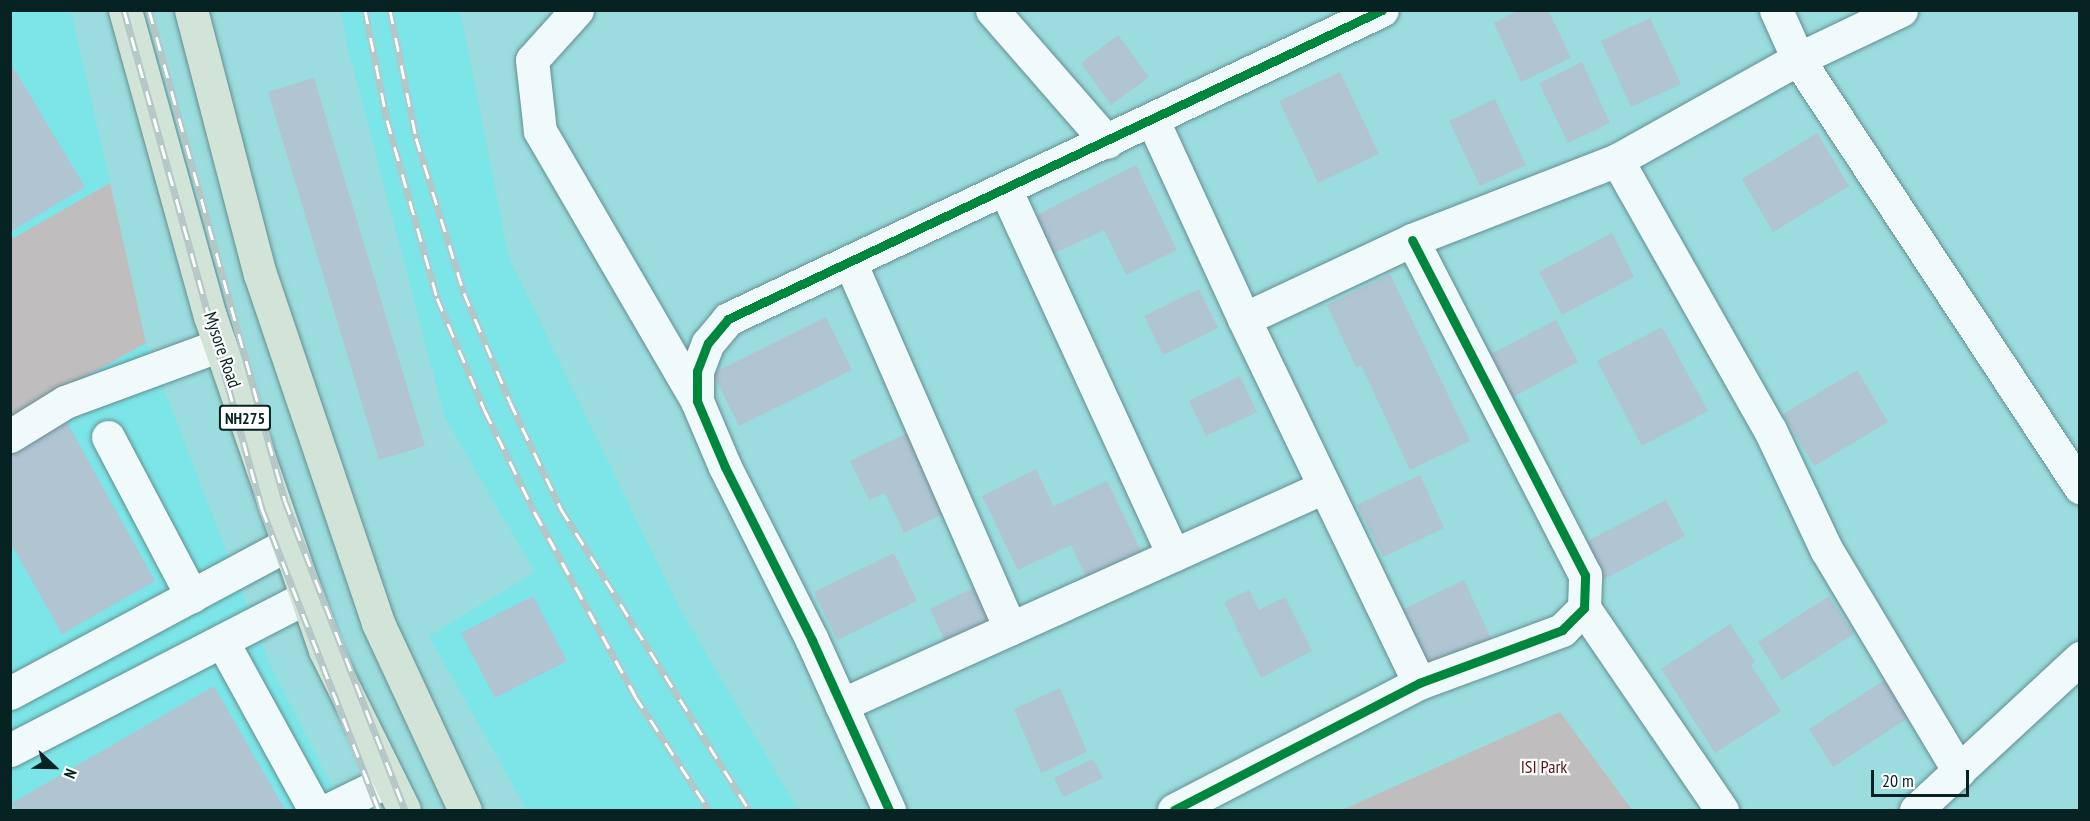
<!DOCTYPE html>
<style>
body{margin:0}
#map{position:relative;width:2090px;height:821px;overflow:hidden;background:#9bdcde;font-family:"PT Sans Narrow",sans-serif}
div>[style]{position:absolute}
.built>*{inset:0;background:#7ce5e8}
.green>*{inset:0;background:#c0bdbe}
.building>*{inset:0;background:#b0c4d2}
.roads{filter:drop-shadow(0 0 2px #648e8f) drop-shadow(0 0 2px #648e8f)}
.minor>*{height:33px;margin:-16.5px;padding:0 16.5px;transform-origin:16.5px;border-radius:16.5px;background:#f0fafa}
.highway>*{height:33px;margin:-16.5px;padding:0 16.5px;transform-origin:16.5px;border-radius:16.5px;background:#d1e4d7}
.rail>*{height:7px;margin-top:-3.5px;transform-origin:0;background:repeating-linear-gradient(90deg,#fff 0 14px,#b4c6c6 0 28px);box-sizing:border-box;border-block:2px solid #b4c6c6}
.cycleway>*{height:9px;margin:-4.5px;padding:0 4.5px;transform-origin:4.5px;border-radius:4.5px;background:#00873e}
span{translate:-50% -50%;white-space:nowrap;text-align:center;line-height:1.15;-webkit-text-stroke:4.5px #fff;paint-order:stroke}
.shield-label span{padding:2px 4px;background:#fff;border:2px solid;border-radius:4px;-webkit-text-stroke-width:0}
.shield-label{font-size:16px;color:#072223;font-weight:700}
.street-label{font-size:18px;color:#072223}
.park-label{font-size:18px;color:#5b121d}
.frame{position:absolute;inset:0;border:12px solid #072223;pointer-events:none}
.north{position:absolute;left:24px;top:737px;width:60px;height:60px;-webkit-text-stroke:4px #fff;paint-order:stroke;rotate:112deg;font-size:16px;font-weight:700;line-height:24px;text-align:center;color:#072223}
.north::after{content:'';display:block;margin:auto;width:21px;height:27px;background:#072223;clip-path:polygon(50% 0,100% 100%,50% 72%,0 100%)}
.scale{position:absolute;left:1871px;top:770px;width:98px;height:27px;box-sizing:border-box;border:3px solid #072223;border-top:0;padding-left:8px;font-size:18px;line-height:21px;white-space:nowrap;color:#072223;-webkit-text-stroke:4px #fff;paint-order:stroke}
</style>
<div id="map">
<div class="built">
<i style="clip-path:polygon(11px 11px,71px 11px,110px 183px,11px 240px)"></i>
<i style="clip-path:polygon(341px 11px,460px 11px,509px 258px,679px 607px,798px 810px,527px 810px,429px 636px,535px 572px,445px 418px,346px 41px)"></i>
<i style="clip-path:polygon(146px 343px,270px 664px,344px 810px,11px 810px,10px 418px)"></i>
</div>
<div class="green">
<i style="clip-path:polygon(110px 183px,146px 343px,11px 418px,10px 240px)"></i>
<i style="clip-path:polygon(1560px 712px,1632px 810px,1342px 810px)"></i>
</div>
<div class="building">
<i style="clip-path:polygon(1519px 10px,1548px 10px,1571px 58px,1521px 82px,1494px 23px)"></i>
<i style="clip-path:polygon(1650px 18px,1681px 84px,1631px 107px,1601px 41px)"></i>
<i style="clip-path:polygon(1118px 35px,1149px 77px,1111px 105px,1081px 63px)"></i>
<i style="clip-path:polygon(10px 62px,85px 187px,10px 232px)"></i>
<i style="clip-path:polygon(1582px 62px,1610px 123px,1568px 143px,1539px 83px)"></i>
<i style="clip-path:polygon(1340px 72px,1379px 154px,1318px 183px,1279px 101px)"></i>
<i style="clip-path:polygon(314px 78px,425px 446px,379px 460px,268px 92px)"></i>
<i style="clip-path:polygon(1495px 99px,1526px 165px,1480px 186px,1449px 121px)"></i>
<i style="clip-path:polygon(1817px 133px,1849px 186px,1773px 232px,1742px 179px)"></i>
<i style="clip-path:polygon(1136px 165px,1177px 250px,1126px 275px,1104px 230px,1045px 258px,1027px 220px)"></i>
<i style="clip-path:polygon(1612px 233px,1634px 277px,1562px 315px,1539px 272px)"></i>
<i style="clip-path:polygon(1390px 274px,1470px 441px,1410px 470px,1361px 365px,1356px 367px,1327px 305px)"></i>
<i style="clip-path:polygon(1199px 289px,1218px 328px,1163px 355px,1144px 316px)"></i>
<i style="clip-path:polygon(826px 317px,852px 370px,739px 426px,713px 373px)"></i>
<i style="clip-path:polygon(1556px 320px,1578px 362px,1513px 397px,1491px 354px)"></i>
<i style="clip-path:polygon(1662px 327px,1708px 411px,1642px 446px,1597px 361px)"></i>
<i style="clip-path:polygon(1857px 370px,1888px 422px,1814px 466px,1783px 414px)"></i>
<i style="clip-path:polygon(1240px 376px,1257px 412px,1206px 436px,1189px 401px)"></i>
<i style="clip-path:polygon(63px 415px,155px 581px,62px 634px,10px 542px,10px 444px)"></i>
<i style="clip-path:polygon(911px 431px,951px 510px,904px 533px,885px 493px,869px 500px,850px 461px)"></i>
<i style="clip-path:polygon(1036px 469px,1053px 505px,1050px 508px,1107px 481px,1143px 555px,1089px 582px,1071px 545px,1018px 570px,982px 496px)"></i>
<i style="clip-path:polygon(1420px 475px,1444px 528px,1383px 557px,1357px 505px)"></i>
<i style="clip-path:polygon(1666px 500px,1685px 536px,1603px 580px,1584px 543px)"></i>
<i style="clip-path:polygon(894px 553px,917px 601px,837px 640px,814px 592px)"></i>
<i style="clip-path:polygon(1464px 580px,1492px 640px,1430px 669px,1402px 610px)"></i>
<i style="clip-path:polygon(977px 586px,997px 627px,949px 650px,930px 609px)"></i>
<i style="clip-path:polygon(1249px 590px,1259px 610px,1285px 597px,1312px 651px,1261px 678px,1224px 602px)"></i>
<i style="clip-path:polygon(533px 596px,567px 661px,495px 698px,461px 633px)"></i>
<i style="clip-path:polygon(1829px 596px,1854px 634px,1782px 680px,1758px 642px)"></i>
<i style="clip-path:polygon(1730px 624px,1755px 662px,1751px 665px,1781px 711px,1715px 753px,1661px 669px)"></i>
<i style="clip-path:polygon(1887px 678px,1911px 716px,1833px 767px,1809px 729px)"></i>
<i style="clip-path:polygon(214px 686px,284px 808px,280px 810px,16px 810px,12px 803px)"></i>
<i style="clip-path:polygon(1060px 688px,1087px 752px,1041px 773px,1014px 709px)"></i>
<i style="clip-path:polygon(1093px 759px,1103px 778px,1063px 797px,1054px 778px)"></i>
</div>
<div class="roads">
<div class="minor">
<i style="left:577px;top:10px;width:67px;rotate:132deg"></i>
<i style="left:532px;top:60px;width:71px;rotate:83.6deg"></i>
<i style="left:540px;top:131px;width:312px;rotate:59.8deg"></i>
<i style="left:992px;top:10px;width:175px;rotate:48.9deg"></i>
<i style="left:1776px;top:10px;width:54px;rotate:65.8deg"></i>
<i style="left:1798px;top:59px;width:513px;rotate:56.62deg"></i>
<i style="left:1153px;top:121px;width:218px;rotate:65.3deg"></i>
<i style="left:1244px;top:319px;width:404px;rotate:64.3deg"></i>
<i style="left:1617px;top:160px;width:310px;rotate:60.5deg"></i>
<i style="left:1770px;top:430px;width:132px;rotate:64.8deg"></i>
<i style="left:1826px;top:549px;width:259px;rotate:59.1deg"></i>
<i style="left:1005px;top:189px;width:403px;rotate:65.3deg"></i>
<i style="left:850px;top:262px;width:400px;rotate:66.4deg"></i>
<i style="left:1244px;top:319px;width:186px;rotate:-25.2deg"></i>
<i style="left:1412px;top:240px;width:220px;rotate:-21.3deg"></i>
<i style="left:1617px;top:160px;width:207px;rotate:-29.2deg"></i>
<i style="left:1798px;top:59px;width:114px;rotate:-25.4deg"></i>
<i style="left:10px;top:436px;width:65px;rotate:-31.7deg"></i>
<i style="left:65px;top:402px;width:165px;rotate:-20.2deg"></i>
<i style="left:108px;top:437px;width:180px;rotate:62.2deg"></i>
<i style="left:1584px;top:608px;width:245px;rotate:55.7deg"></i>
<i style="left:222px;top:641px;width:193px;rotate:61.2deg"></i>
<i style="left:10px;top:693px;width:315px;rotate:-28.2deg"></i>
<i style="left:841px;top:705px;width:530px;rotate:-24.29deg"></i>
<i style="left:10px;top:750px;width:333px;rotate:-27.3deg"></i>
<i style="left:328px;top:810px;width:68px;rotate:-26.2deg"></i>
<i style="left:889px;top:810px;width:187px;rotate:-114.4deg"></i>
<i style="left:812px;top:640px;width:194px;rotate:-116.7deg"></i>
<i style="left:725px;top:467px;width:72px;rotate:-113deg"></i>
<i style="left:697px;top:401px;width:30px;rotate:-90deg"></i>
<i style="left:697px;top:371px;width:30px;rotate:-69deg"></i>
<i style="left:708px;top:343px;width:31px;rotate:-50deg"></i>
<i style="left:728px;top:319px;width:723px;rotate:-25.29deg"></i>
<i style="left:1174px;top:810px;width:276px;rotate:-27.4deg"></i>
<i style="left:1419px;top:683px;width:153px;rotate:-20.3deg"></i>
<i style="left:1562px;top:630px;width:31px;rotate:-45deg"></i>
<i style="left:1584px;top:608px;width:33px;rotate:-88deg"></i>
<i style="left:1585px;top:575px;width:377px;rotate:-117.3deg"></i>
<i style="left:1916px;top:810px;width:224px;rotate:-42.8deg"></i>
</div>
<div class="highway">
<i style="left:125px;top:10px;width:318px;rotate:74.5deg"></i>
<i style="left:210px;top:316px;width:353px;rotate:71deg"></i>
<i style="left:325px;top:650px;width:178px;rotate:63.7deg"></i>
<i style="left:191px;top:10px;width:273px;rotate:75.4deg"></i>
<i style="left:260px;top:274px;width:368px;rotate:71.3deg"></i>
<i style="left:378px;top:623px;width:206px;rotate:65.1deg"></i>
</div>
</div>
<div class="rail">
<i style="left:124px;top:10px;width:518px;rotate:74.54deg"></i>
<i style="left:262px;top:509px;width:323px;rotate:68.8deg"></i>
<i style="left:149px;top:10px;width:509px;rotate:74.52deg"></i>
<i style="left:285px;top:501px;width:331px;rotate:68.8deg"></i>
<i style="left:365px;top:10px;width:112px;rotate:78.7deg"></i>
<i style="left:387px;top:120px;width:185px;rotate:74.3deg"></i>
<i style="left:437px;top:298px;width:123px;rotate:67deg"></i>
<i style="left:485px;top:411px;width:114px;rotate:63.9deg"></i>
<i style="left:535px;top:513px;width:209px;rotate:61.3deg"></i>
<i style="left:635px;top:696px;width:136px;rotate:57deg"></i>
<i style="left:390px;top:10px;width:131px;rotate:78.5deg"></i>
<i style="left:416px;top:138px;width:162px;rotate:72.8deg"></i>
<i style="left:464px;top:293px;width:118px;rotate:67.1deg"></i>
<i style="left:510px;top:402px;width:119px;rotate:64.5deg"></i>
<i style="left:561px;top:509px;width:355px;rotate:58deg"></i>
</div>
<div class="cycleway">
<i style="left:889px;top:810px;width:187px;rotate:-114.4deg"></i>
<i style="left:812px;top:640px;width:194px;rotate:-116.7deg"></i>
<i style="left:725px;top:467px;width:72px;rotate:-113deg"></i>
<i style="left:697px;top:401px;width:30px;rotate:-90deg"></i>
<i style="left:697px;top:371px;width:30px;rotate:-69deg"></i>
<i style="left:708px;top:343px;width:31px;rotate:-50deg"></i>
<i style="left:728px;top:319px;width:723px;rotate:-25.29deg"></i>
<i style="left:1174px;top:810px;width:276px;rotate:-27.4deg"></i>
<i style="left:1419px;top:683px;width:153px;rotate:-20.3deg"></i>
<i style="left:1562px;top:630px;width:31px;rotate:-45deg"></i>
<i style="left:1584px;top:608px;width:33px;rotate:-88deg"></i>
<i style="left:1585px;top:575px;width:377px;rotate:-117.3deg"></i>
</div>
<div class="shield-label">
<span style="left:245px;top:418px">NH275</span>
</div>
<div class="street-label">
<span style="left:222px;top:350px;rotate:71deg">Mysore Road</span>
</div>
<div class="park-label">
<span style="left:1544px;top:767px">ISI Park</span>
</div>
<div class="frame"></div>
<div class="north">N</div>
<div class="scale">20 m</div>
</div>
